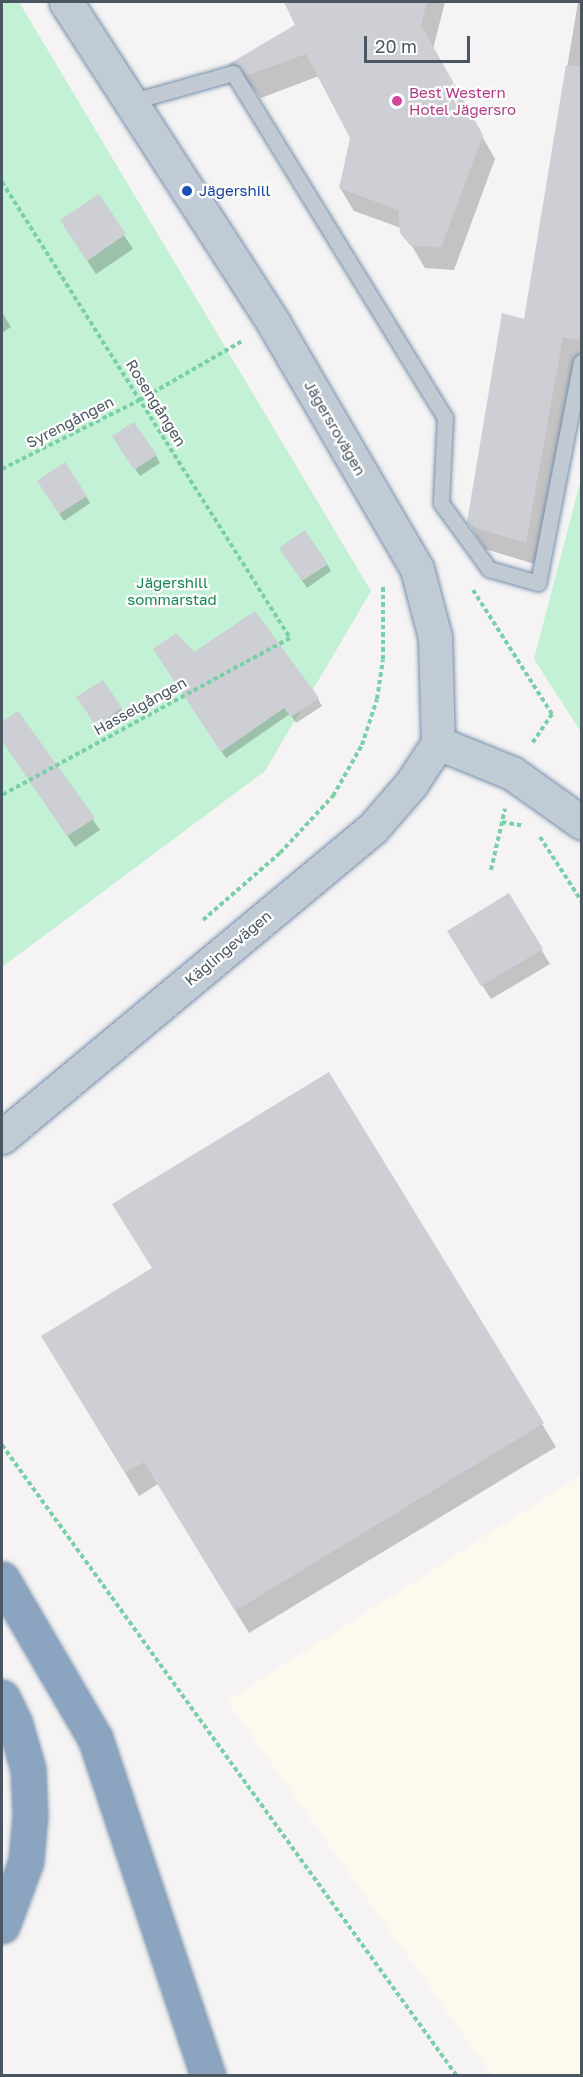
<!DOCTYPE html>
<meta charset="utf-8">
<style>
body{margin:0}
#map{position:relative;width:583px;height:2077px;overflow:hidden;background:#f5f3f3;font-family:"Golos Text",sans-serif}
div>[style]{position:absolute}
.commercial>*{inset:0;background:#fdf9ef}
.green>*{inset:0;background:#c3f1d5}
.shadow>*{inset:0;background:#0003}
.building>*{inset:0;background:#cdcfd5}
.path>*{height:4px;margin-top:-2px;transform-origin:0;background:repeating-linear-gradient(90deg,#7ad0a6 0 4.5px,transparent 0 7.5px)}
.roads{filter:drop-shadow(0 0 2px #7690ad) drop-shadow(0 0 2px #7690ad)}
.lane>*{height:15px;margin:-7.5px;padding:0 7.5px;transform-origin:7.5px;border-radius:7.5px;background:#c1cad2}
.secondary>*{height:33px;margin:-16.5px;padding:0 16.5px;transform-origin:16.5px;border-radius:16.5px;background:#c1cbd6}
.highway>*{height:33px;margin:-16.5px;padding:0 16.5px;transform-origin:16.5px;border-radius:16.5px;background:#8ba5c1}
.dots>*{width:16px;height:16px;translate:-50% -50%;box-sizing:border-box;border:3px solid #fff;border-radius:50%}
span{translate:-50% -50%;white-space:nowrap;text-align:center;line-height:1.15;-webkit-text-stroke:4.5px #fff;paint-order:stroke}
.hotel-label{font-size:15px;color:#b23c85}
.left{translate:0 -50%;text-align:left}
.transit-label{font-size:15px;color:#164399}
.street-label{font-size:15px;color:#4a5661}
.park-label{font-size:15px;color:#17864f}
.frame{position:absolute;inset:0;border:3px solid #4a5661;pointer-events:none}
.scale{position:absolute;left:364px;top:36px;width:106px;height:27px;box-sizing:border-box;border:3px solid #4a5661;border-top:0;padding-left:8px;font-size:18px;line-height:21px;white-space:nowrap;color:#4a5661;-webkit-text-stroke:4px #fff;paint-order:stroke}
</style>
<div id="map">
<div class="commercial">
<i style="clip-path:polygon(581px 1475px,581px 2075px,492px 2075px,227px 1701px)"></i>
</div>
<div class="green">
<i style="clip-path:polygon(2px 2px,19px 2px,371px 591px,265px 771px,2px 967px)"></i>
<i style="clip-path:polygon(581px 479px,581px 732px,534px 659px)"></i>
</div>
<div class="shadow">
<i style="clip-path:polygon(285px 2px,445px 2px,433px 49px,495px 159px,454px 270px,425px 268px,401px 228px,354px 211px,340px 188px,351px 138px,319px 76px,261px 98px,252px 87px,242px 87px,229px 65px,297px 25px)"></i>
<i style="clip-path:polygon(578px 2px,582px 2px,582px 361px,538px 565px,485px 549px,468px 522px,525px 321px)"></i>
<i style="clip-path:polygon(98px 196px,133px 249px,96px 274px,70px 235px)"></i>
<i style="clip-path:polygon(2px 312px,11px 327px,2px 333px)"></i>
<i style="clip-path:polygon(118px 444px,156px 456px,160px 463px,140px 476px)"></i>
<i style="clip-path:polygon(43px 489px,86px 496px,90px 503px,64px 521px)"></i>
<i style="clip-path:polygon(285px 555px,327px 564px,331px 571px,307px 588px)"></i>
<i style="clip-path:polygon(193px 654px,318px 699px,322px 706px,296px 723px,290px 714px,226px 758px,159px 657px)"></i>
<i style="clip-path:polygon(82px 704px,121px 709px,125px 716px,101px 732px)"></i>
<i style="clip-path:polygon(18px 713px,100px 830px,75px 847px,2px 740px,2px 724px)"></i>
<i style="clip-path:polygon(508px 895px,550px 964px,491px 999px,457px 946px)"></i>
<i style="clip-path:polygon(56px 1359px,542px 1424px,556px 1447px,249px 1633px,158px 1484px,139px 1496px)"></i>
</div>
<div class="building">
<i style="clip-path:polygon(284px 2px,427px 2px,421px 25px,483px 135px,441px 248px,410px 245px,400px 233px,398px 210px,339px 188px,350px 138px,306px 54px,246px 76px,237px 64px,227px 65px,295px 25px)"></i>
<i style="clip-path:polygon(566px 65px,582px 66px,582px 341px,563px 337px,526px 543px,470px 526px,467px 522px,502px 313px,524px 319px)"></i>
<i style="clip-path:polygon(99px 194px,126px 234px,87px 261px,60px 220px)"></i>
<i style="clip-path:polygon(134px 422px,157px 455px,134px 470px,112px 436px)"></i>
<i style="clip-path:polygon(65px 462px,87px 496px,59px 514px,37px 481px)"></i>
<i style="clip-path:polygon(305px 530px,328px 564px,302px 581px,279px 548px)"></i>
<i style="clip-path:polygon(255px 611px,319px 698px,291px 717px,284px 708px,221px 752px,153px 649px,176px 633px,194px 652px)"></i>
<i style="clip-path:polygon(103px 680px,122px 708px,96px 726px,76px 697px)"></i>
<i style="clip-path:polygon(18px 711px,95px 818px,67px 836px,2px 741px,2px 722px)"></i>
<i style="clip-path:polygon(509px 893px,543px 949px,481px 986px,447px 931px)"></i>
<i style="clip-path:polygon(329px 1072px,544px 1423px,235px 1611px,144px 1462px,125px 1473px,41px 1336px,152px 1268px,112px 1204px)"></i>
</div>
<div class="path">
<i style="left:2px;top:182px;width:539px;rotate:57.72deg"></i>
<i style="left:290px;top:638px;width:328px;rotate:151.4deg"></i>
<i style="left:2px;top:469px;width:154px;rotate:-26.6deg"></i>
<i style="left:140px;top:400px;width:120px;rotate:-30deg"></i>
<i style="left:473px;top:590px;width:147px;rotate:57.5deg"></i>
<i style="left:552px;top:714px;width:37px;rotate:124deg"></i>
<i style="left:502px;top:822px;width:22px;rotate:10deg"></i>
<i style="left:540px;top:837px;width:77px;rotate:57.1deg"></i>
<i style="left:491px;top:870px;width:63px;rotate:-77.1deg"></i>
<i style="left:203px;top:920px;width:102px;rotate:-41deg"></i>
<i style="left:280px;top:853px;width:78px;rotate:-47.1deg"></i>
<i style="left:333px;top:796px;width:59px;rotate:-60.4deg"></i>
<i style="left:362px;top:745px;width:48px;rotate:-71.9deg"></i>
<i style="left:377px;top:699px;width:40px;rotate:-81.5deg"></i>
<i style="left:383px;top:659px;width:73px;rotate:-90deg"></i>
<i style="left:2px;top:1445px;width:778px;rotate:54.21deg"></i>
</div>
<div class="roads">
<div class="lane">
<i style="left:130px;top:102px;width:107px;rotate:-15.7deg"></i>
<i style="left:233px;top:73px;width:404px;rotate:58.4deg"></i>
<i style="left:445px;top:417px;width:86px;rotate:92.7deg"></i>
<i style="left:441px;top:503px;width:82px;rotate:54deg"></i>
<i style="left:489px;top:569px;width:51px;rotate:15.9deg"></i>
<i style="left:538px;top:583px;width:225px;rotate:-79deg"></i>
</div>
<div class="secondary">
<i style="left:66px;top:2px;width:383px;rotate:57.1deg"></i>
<i style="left:274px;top:324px;width:284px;rotate:59.7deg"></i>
<i style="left:417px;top:569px;width:70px;rotate:75.2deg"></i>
<i style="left:435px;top:637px;width:106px;rotate:88.4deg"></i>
<i style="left:438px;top:743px;width:80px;rotate:22.1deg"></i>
<i style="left:512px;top:773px;width:86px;rotate:35.5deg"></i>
<i style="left:2px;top:1137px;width:481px;rotate:-39.8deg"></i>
<i style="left:372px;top:829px;width:60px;rotate:-49.1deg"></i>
<i style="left:411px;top:784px;width:49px;rotate:-56.6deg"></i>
</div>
<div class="highway">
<i style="left:2px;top:1579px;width:184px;rotate:59.7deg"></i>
<i style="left:95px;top:1738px;width:356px;rotate:71.5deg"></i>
<i style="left:2px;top:1697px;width:30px;rotate:64deg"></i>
<i style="left:15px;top:1724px;width:47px;rotate:73.9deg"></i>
<i style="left:28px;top:1769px;width:46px;rotate:87.5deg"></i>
<i style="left:30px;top:1815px;width:46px;rotate:95deg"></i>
<i style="left:26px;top:1861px;width:69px;rotate:110.3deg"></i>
</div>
</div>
<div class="dots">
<i style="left:397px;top:101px;background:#d1479c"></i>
<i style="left:187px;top:191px;background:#1a4fb4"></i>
</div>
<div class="hotel-label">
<span class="left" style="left:409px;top:101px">Best Western<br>Hotel Jägersro</span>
</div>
<div class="transit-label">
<span class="left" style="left:199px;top:191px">Jägershill</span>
</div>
<div class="street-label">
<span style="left:156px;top:403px;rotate:58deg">Rosengången</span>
<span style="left:70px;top:422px;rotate:-27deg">Syrengången</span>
<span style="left:335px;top:428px;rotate:60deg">Jägersrovägen</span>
<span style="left:140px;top:706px;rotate:-29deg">Hasselgången</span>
<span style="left:228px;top:948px;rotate:-40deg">Käglingevägen</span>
</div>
<div class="park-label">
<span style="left:172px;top:591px">Jägershill<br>sommarstad</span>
</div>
<div class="frame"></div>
<div class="scale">20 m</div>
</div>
